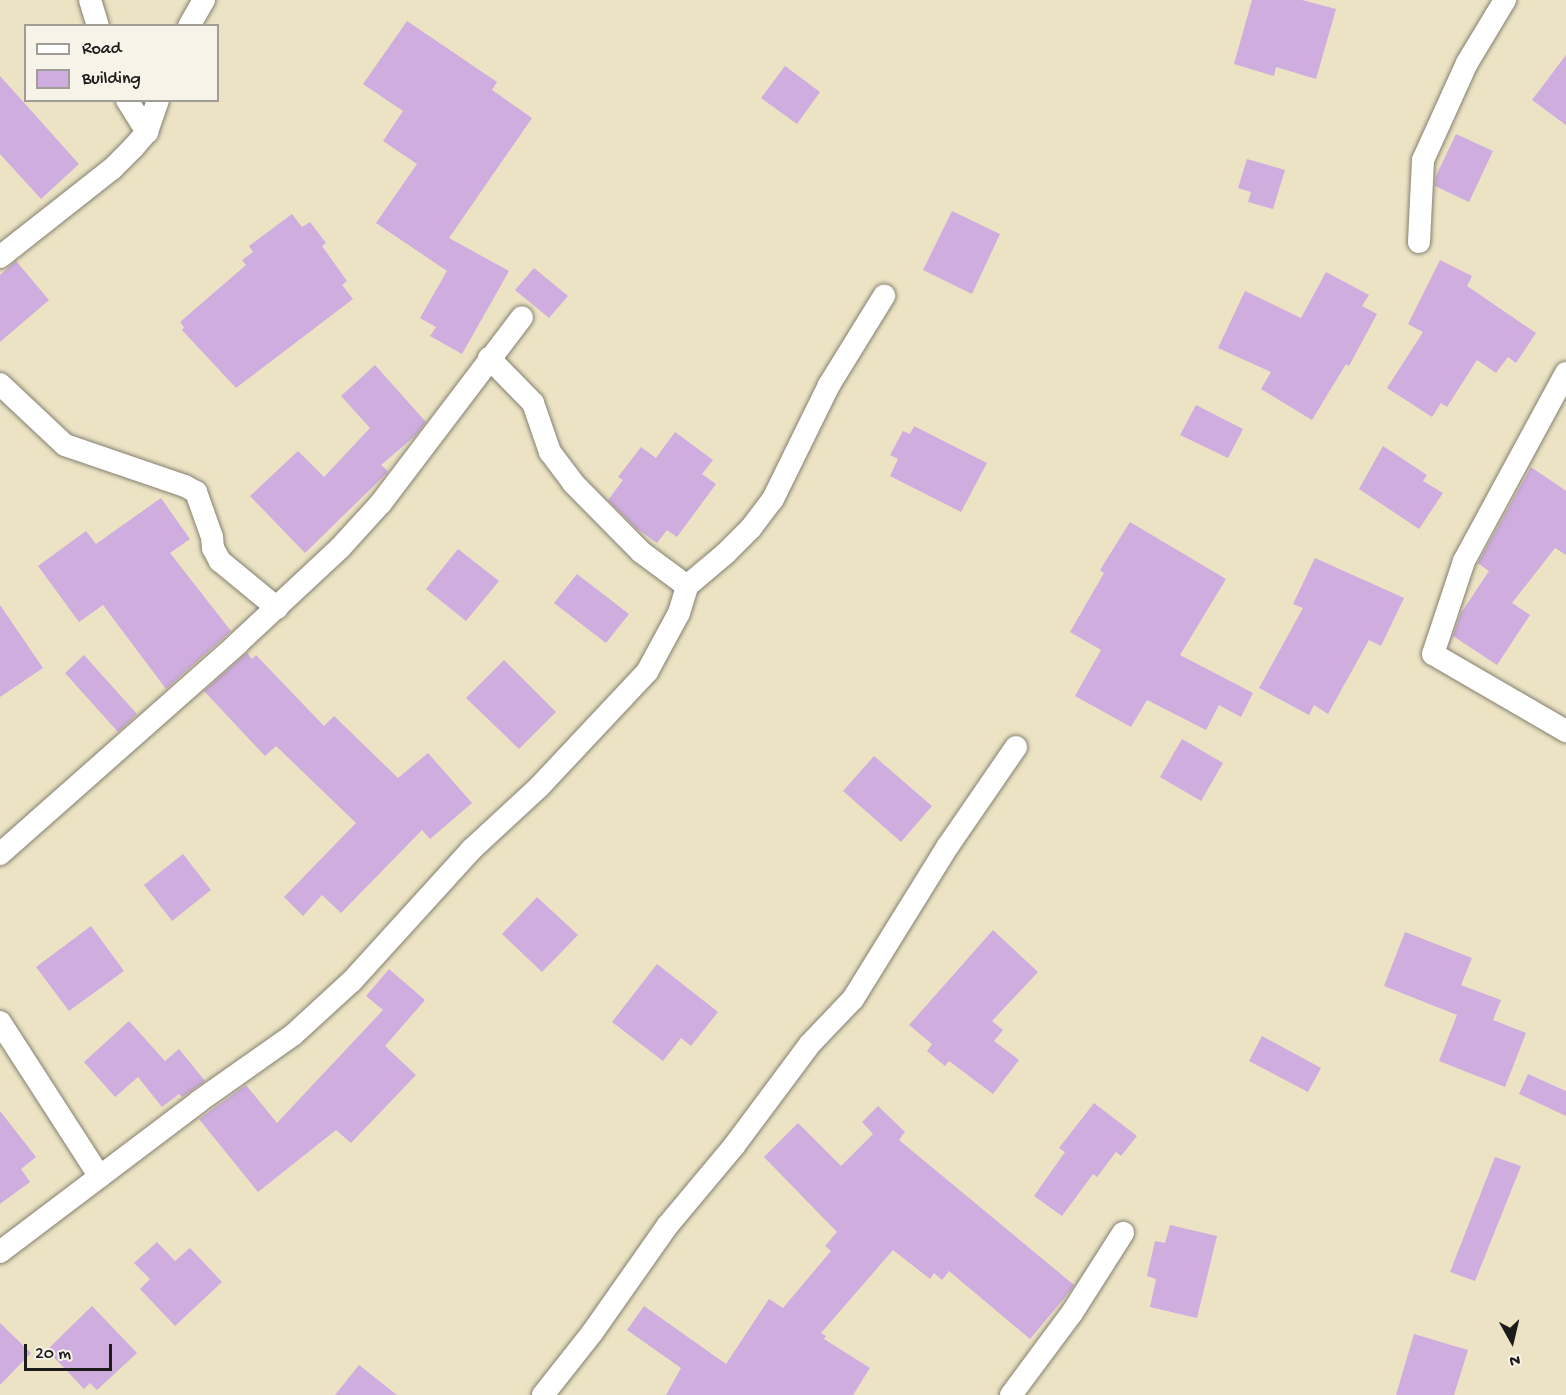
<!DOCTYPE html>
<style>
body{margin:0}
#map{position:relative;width:1566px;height:1395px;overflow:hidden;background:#ece3c4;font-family:"Gochi Hand",sans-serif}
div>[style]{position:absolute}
.building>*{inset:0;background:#cfaddf}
.roads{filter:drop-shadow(0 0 2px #848070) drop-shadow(0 0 2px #848070)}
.street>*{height:22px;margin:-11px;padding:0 11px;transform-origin:11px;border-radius:11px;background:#fff}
span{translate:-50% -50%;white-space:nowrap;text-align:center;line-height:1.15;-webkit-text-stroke:5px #f7f3e8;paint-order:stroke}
.legend{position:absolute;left:24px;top:24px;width:195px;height:78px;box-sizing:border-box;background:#f7f3e8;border:2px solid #9f9d96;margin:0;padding:8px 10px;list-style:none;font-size:18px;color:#1c1c1c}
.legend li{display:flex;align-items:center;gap:12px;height:30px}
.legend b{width:30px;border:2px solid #9f9d96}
.north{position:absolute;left:1482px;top:1311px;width:60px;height:60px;-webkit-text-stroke:4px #f7f3e8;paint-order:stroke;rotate:172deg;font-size:16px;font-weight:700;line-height:24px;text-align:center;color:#1c1c1c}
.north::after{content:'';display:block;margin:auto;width:21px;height:27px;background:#1c1c1c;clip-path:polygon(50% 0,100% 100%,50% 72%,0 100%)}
.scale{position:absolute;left:24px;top:1344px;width:88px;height:27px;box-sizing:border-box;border:3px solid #1c1c1c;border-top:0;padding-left:8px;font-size:18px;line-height:21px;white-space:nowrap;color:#1c1c1c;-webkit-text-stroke:4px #f7f3e8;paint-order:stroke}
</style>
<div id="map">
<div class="building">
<i style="clip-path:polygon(1252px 0,1302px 0,1336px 9px,1316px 79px,1276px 67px,1274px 76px,1234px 64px)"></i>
<i style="clip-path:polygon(407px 21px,497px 82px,492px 90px,532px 118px,449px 238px,509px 271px,462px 354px,430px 336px,436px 327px,420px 318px,447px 271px,376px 223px,417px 164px,383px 141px,403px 111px,363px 84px)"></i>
<i style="clip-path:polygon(1566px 55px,1566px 125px,1532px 100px)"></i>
<i style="clip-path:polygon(785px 66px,820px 92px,797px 124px,761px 98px)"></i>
<i style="clip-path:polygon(0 76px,79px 164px,41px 199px,0 154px)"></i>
<i style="clip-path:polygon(1456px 134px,1493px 151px,1469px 202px,1435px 186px,1436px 176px)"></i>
<i style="clip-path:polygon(1247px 159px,1285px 170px,1273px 209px,1248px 202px,1251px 192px,1238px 188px)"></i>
<i style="clip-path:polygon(952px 211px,1000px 234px,972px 294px,923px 270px)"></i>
<i style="clip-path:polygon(292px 214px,302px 227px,310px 222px,326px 243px,322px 246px,347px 281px,342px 285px,353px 299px,236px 388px,182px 330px,184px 327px,180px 322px,246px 265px,242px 260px,253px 252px,249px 246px)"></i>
<i style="clip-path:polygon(1440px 260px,1472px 276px,1467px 286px,1536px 333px,1516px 363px,1508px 357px,1496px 373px,1477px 360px,1447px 407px,1441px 403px,1432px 417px,1387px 388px,1423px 332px,1408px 324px)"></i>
<i style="clip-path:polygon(16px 261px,49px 300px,0 342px,0 275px)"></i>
<i style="clip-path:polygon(534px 268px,568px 296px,549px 318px,515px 290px)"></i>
<i style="clip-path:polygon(1326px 272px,1369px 295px,1362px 306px,1377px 314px,1349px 366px,1346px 364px,1312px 420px,1261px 389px,1271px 372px,1218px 348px,1245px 291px,1301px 318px)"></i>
<i style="clip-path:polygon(375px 365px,426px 422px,415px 436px,381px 465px,388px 471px,386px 474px,305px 553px,250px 496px,298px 451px,324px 477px,370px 428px,341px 396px)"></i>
<i style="clip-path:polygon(1196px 405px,1243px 429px,1228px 458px,1180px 435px)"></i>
<i style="clip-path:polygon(914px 426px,987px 463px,961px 512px,890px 476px,898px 459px,890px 455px,903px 431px,910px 434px)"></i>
<i style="clip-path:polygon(675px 432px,713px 460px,702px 474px,716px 484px,677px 537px,667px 530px,657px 543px,636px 528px,608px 500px,623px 480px,618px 477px,641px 447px,656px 458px)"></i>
<i style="clip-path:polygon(1383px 446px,1427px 475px,1423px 481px,1443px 493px,1419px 529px,1359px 489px)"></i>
<i style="clip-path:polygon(1531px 467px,1566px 491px,1566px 555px,1555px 548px,1512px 603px,1530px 615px,1497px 665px,1453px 636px,1461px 613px,1489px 571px,1478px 563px)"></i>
<i style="clip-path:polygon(161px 498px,190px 539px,170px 553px,231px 631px,166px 689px,103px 605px,79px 622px,38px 566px,86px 531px,96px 544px)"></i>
<i style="clip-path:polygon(1130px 522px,1226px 579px,1180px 655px,1253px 693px,1241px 717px,1219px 705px,1206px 730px,1147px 700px,1131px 727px,1075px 696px,1101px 650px,1070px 632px,1104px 573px,1100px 570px)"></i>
<i style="clip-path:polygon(458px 549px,499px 581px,466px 621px,426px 589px)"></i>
<i style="clip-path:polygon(1315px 558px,1404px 598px,1381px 646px,1369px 640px,1328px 714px,1314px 705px,1309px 715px,1259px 688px,1303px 608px,1293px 604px)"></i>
<i style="clip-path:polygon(577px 574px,629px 614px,606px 643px,554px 603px)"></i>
<i style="clip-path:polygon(0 605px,43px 668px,0 697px)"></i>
<i style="clip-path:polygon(247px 653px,252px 659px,256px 655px,324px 726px,334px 716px,398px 778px,428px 753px,472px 803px,430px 839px,422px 830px,341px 913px,322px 895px,303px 916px,284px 897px,356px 823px,276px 746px,265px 756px,204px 691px)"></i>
<i style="clip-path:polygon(84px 655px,137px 714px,118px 732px,65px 673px)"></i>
<i style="clip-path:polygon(504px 660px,556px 712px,519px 749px,466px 698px)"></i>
<i style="clip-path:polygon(1182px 739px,1223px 763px,1201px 801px,1160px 777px)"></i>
<i style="clip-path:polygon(874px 756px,932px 806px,901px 842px,843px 791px)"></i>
<i style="clip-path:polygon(183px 854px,211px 890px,172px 921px,144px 885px)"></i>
<i style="clip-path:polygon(537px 897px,578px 935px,542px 972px,502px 934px)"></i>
<i style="clip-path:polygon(91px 926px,124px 971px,69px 1011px,36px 967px)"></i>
<i style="clip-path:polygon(993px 930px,1038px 972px,992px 1021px,1003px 1030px,994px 1041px,1019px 1060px,993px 1094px,949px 1061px,945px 1066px,927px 1051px,932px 1044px,909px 1025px)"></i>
<i style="clip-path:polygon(1405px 932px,1472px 958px,1461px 985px,1501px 1000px,1493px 1020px,1526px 1033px,1505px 1087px,1439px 1061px,1457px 1015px,1384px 986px)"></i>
<i style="clip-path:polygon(657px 964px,718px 1012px,691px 1046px,681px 1038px,663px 1061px,612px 1022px)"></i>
<i style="clip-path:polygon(389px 969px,425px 1000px,385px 1046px,416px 1075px,351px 1143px,336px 1130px,258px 1192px,199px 1119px,246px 1085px,277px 1123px,383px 1010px,366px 996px)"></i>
<i style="clip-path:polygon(129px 1021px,165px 1061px,179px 1049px,205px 1081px,182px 1097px,179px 1094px,162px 1107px,138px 1077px,115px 1097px,84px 1062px)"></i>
<i style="clip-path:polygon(1262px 1036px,1321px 1068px,1308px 1092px,1249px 1061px)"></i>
<i style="clip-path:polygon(1528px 1074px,1566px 1091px,1566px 1116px,1519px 1094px)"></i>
<i style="clip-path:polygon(1094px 1103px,1137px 1136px,1121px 1156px,1116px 1152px,1097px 1177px,1093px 1174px,1062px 1216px,1034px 1196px,1065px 1152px,1059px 1148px)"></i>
<i style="clip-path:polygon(878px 1106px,905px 1132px,899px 1140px,1074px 1285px,1070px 1291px,1030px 1339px,949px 1271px,942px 1280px,934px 1273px,930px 1279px,893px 1250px,821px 1333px,826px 1336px,824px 1339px,870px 1368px,853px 1395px,666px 1395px,681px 1368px,627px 1330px,644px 1306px,726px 1364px,769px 1299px,783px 1308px,831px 1251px,825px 1246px,837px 1232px,764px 1157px,798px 1123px,841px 1166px,873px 1134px,862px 1122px)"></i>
<i style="clip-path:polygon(0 1111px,36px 1157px,21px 1169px,30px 1182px,0 1204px)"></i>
<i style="clip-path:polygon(1495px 1157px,1521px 1166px,1475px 1281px,1450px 1272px)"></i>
<i style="clip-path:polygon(1170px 1225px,1217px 1236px,1197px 1318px,1150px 1307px,1156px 1279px,1147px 1276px,1155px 1241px,1165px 1243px)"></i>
<i style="clip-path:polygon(157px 1242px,175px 1261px,190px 1248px,222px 1282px,175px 1326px,140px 1289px,150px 1279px,134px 1263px)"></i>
<i style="clip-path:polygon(92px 1306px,137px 1353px,97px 1390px,90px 1383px,84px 1389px,47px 1350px)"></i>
<i style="clip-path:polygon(0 1323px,31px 1353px,0 1385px)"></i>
<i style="clip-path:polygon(1414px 1334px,1468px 1350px,1454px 1395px,1396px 1395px)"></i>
<i style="clip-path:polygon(359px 1365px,397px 1395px,335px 1395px)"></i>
</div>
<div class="roads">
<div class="street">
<i style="left:90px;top:0;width:27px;rotate:73deg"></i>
<i style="left:189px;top:26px;width:30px;rotate:-60deg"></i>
<i style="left:127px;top:100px;width:38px;rotate:58deg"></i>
<i style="left:1419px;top:242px;width:82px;rotate:-87.2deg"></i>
<i style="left:1423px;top:160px;width:107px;rotate:-65.6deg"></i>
<i style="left:1467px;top:63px;width:74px;rotate:-58.9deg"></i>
<i style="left:0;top:257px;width:142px;rotate:-38.2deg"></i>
<i style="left:112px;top:169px;width:30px;rotate:-45deg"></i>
<i style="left:133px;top:148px;width:21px;rotate:-49deg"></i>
<i style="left:147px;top:132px;width:34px;rotate:-71deg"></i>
<i style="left:489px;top:358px;width:63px;rotate:45.6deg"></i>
<i style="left:533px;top:403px;width:52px;rotate:70.9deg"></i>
<i style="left:550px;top:452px;width:39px;rotate:53deg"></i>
<i style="left:573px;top:483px;width:97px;rotate:45.4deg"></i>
<i style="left:641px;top:552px;width:57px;rotate:36.5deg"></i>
<i style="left:1566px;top:373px;width:214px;rotate:118.5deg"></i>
<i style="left:1464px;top:561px;width:98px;rotate:108.4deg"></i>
<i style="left:1433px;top:654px;width:154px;rotate:30.1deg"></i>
<i style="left:0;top:384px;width:89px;rotate:43.2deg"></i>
<i style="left:65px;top:445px;width:127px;rotate:18.9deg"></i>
<i style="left:185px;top:486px;width:13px;rotate:29deg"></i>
<i style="left:196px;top:492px;width:48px;rotate:70.4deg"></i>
<i style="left:212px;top:537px;width:11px;rotate:85deg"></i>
<i style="left:213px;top:548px;width:15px;rotate:62deg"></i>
<i style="left:220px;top:561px;width:74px;rotate:39.5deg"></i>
<i style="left:0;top:854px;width:317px;rotate:-41.5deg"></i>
<i style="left:237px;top:644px;width:141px;rotate:-43deg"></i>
<i style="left:340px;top:548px;width:61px;rotate:-47.7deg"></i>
<i style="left:381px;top:503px;width:233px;rotate:-52.8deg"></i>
<i style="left:0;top:1022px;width:184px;rotate:57.2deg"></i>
<i style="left:0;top:1252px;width:248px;rotate:-37.1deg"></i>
<i style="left:198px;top:1102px;width:116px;rotate:-35.2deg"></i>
<i style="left:293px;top:1035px;width:80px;rotate:-42.5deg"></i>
<i style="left:352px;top:981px;width:178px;rotate:-47.7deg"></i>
<i style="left:472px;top:849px;width:91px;rotate:-42.8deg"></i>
<i style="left:539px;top:787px;width:158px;rotate:-46.8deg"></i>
<i style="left:647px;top:672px;width:67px;rotate:-61.5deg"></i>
<i style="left:679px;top:613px;width:28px;rotate:-73deg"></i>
<i style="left:687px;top:586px;width:51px;rotate:-40.2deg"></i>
<i style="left:726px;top:553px;width:35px;rotate:-45deg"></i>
<i style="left:751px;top:528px;width:36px;rotate:-53deg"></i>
<i style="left:773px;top:499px;width:127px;rotate:-63.8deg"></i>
<i style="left:829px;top:385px;width:105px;rotate:-58.3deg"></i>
<i style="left:543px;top:1395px;width:79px;rotate:-51.7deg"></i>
<i style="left:592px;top:1333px;width:132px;rotate:-54.9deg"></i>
<i style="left:668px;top:1225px;width:103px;rotate:-50.1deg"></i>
<i style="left:734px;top:1146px;width:127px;rotate:-53.3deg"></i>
<i style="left:810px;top:1044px;width:62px;rotate:-46.3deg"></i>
<i style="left:853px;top:999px;width:180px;rotate:-58.2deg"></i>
<i style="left:948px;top:846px;width:120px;rotate:-55.5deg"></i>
<i style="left:1011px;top:1395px;width:102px;rotate:-53.4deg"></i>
<i style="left:1072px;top:1313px;width:95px;rotate:-57.5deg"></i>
</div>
</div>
<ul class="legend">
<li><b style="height:8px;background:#fff"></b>Road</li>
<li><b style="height:16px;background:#cfaddf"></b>Building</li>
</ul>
<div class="north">N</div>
<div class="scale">20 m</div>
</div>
